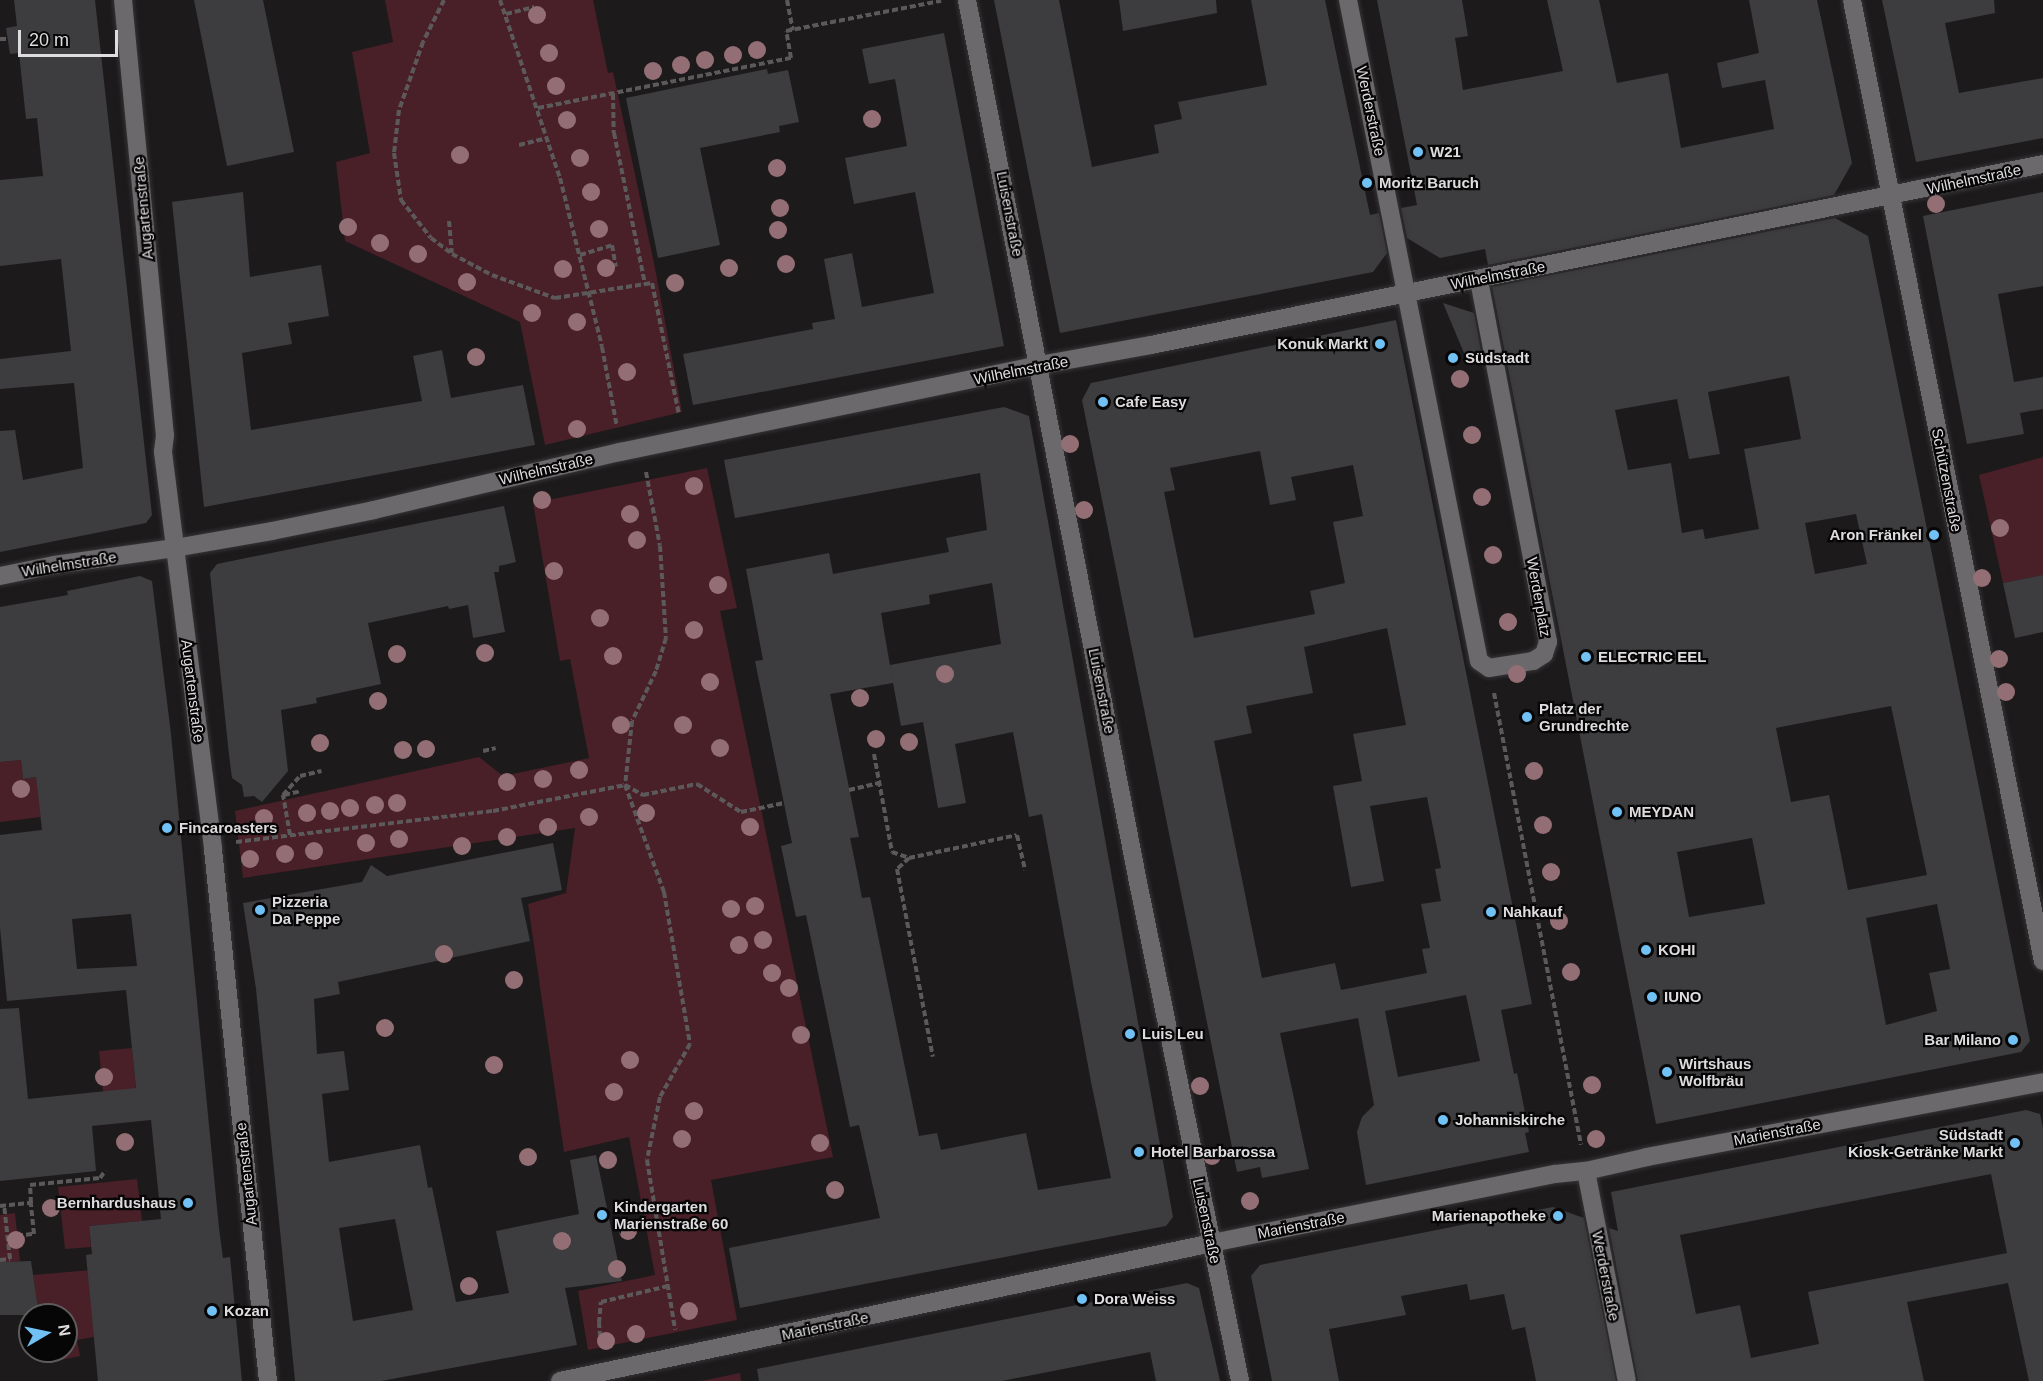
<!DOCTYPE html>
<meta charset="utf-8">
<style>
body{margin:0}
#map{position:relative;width:2043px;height:1381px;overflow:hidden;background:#1d1a1c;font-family:Helvetica,sans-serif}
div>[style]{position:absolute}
.green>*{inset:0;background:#491f28}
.building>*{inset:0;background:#3d3c3e}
.path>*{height:4px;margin-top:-2px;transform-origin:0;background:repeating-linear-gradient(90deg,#5c595b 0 6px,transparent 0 9px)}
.roads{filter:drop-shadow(0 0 2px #363536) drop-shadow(0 0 2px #363536)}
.minor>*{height:18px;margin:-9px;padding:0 9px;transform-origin:9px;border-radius:9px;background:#6b696b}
.trees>*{width:18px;height:18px;margin:-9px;border-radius:50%;background:#936f75}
.dots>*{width:16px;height:16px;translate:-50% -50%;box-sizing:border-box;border:3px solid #070606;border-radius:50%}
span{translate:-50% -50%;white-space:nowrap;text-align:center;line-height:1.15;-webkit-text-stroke:4.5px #070606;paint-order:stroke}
.street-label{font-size:15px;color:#dedcde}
.poi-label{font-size:15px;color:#dedcde;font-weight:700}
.left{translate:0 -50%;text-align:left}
.right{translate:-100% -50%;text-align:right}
.north{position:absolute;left:18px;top:1303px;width:60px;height:60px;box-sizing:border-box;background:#070606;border:2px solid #5d5c5c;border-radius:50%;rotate:81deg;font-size:16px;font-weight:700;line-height:24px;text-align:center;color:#dedcde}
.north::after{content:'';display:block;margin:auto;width:21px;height:27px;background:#71c1f5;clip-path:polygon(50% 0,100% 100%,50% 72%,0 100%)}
.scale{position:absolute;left:18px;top:30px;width:100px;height:27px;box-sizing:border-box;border:3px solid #dedcde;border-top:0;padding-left:8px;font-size:18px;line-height:21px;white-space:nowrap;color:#dedcde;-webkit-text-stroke:4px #070606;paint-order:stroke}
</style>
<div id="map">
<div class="green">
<i style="clip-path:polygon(385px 0,593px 0,608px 73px,613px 72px,654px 263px,682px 412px,545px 445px,520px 322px,345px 241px,336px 162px,370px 153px,352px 52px,393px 42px)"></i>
<i style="clip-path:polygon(2043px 457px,2043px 575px,2003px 583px,1979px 475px)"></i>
<i style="clip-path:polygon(707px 468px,737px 608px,720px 611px,833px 1157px,711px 1180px,737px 1320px,588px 1350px,578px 1291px,655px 1275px,629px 1137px,564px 1152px,528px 904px,566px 893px,575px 828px,243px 878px,235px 811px,479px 757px,503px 776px,589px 758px,570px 659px,560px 661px,533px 503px)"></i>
<i style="clip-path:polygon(21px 760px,23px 779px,36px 777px,41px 817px,0 822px,0 762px)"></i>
<i style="clip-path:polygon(132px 1048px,136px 1089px,103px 1092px,99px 1051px)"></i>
<i style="clip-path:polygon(137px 1179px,142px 1221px,89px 1226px,91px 1247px,65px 1249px,58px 1187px)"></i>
<i style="clip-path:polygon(15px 1213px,20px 1261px,0 1263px,0 1215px)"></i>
<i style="clip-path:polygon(91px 1270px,89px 1282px,94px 1337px,77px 1340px,80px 1356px,46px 1363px,44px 1351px,66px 1351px,66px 1315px,39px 1315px,33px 1275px)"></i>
<i style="clip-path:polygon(740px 1373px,741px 1381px,701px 1381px)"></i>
</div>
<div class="building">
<i style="clip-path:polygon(14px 0,95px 0,152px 515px,146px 523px,0 552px,0 431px,15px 430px,23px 480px,83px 468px,74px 383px,0 389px,0 359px,71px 351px,61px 259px,0 266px,0 180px,43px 176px,37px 118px,26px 119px,19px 53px,10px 54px,6px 28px,17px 26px)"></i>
<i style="clip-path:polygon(194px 0,263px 0,294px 152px,227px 166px)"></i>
<i style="clip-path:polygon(994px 0,1059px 0,1092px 167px,1159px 153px,1154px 125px,1182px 119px,1178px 102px,1267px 85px,1251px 0,1325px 0,1370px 215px,1379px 213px,1387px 253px,1373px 272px,1060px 333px)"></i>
<i style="clip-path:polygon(1119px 0,1216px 0,1217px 13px,1123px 31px)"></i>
<i style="clip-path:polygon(1377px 0,1462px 0,1468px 36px,1455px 38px,1463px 90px,1563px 71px,1547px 0,1599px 0,1617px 83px,1668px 73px,1681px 148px,1774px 129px,1765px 80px,1722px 88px,1717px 63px,1759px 53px,1749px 0,1817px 0,1852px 163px,1834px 195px,1488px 265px,1485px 249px,1440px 258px,1407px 238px,1401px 208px,1417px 205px)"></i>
<i style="clip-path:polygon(1882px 0,1994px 0,1995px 13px,1945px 23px,1959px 93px,2043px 78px,2043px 138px,1916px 162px)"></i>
<i style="clip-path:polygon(944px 33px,1004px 346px,693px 405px,683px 354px,813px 329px,812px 323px,835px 319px,824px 259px,852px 253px,862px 307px,934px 293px,915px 192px,854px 204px,845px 158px,907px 146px,895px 79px,869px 84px,862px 49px)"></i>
<i style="clip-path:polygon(767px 69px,768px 74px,788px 70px,799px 122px,779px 126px,780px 132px,700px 148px,720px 245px,658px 258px,626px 98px)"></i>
<i style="clip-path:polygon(243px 192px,250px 277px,321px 265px,329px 316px,288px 323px,292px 344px,242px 353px,251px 430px,422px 401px,413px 356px,442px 350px,451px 398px,523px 385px,535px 445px,204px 507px,172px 202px)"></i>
<i style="clip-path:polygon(2043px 192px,2043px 286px,1998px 294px,2014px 382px,2043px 377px,2043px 409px,2020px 413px,2024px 434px,1967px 444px,1923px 216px)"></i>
<i style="clip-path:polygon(evenodd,1835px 218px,1868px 236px,2030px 1041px,2021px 1052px,1656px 1124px,1492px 287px,1835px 218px,1789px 376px,1801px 439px,1744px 449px,1759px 529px,1705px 539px,1703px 529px,1682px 533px,1671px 463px,1628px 470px,1615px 410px,1677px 399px,1689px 459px,1720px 454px,1708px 392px,1789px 376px,1835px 218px,1856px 514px,1867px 564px,1815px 574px,1805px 523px,1856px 514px,1835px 218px,1891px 706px,1927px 875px,1848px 890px,1829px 795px,1791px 802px,1776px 728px,1891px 706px,1835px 218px,1752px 838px,1765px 904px,1689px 917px,1677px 852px,1752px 838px,1835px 218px,1937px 904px,1950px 969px,1929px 973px,1937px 1011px,1886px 1025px,1866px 918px,1937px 904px)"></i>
<i style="clip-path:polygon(1443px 303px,1474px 313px,1483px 362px,1469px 365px)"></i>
<i style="clip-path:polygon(evenodd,1396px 320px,1532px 1004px,1501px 1010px,1514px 1074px,1517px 1073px,1529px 1132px,1525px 1133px,1529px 1152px,1366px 1185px,1357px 1132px,1362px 1117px,1374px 1105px,1358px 1018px,1280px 1033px,1309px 1169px,1262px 1178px,1260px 1167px,1237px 1172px,1082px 400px,1091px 383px,1396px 320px,1260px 451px,1270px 505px,1296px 500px,1291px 477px,1353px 465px,1363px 516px,1333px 522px,1345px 583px,1310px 591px,1315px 614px,1194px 638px,1164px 492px,1175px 490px,1170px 468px,1260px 451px,1396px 320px,1387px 628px,1406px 725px,1353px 734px,1362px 781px,1333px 786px,1351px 887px,1384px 881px,1370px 806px,1427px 797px,1441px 868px,1435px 869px,1441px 901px,1421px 904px,1430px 948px,1422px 949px,1427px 973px,1341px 990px,1335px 963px,1262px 978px,1214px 741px,1252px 733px,1246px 706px,1313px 693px,1304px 647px,1387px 628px,1396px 320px,1466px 995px,1480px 1061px,1398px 1077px,1385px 1011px,1466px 995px)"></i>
<i style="clip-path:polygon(evenodd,1004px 407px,1029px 416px,1173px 1217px,1166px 1226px,740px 1308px,729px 1248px,880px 1218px,859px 1125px,850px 1127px,806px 915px,796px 917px,781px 846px,792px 843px,755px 661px,763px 660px,746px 569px,829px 553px,833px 574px,949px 552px,946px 538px,987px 530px,980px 473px,735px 518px,724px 460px,1004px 407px,992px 583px,1001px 644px,890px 665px,893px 683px,881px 613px,930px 604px,929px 595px,992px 583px,1004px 407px,893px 683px,901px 726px,923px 722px,938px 808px,966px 803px,955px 744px,1013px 732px,1029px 817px,1042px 814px,1091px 1082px,1111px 1178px,1038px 1190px,1026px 1133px,941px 1150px,937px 1133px,919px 1136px,870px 897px,862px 898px,856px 867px,850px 838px,859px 837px,830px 694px,893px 683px)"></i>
<i style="clip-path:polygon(504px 506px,516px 562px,499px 566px,499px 572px,494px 572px,505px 632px,473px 638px,468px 605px,449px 609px,448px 606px,368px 623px,381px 684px,316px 698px,317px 703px,281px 710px,288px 771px,262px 802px,254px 796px,244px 797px,242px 785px,232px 778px,229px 755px,210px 573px,217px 564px)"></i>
<i style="clip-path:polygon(2043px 575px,2043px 632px,2015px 638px,2003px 583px)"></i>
<i style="clip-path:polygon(evenodd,140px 576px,152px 581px,171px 734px,219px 1228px,223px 1258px,230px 1257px,242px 1381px,98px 1381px,86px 1255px,92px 1254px,89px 1226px,161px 1219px,151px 1120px,92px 1126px,96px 1171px,0 1181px,0 1009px,19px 1008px,28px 1099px,136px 1088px,126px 990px,7px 1001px,0 928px,0 835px,42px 830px,36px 777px,23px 779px,21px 760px,0 762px,0 607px,68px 595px,67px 591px,140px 576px,131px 914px,137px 966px,77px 969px,72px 919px,131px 914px)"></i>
<i style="clip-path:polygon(evenodd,553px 843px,562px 890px,521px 898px,530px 941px,338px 982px,340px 994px,314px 999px,317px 1054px,344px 1051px,349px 1090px,322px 1094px,329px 1162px,420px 1145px,428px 1188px,432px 1187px,456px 1302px,509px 1293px,496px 1231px,579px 1214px,570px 1160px,596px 1155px,622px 1281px,565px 1288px,577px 1345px,381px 1381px,295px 1381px,256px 989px,243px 903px,362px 882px,371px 865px,387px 876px,553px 843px,395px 1219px,413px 1310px,353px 1321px,339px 1228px,395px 1219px)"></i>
<i style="clip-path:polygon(evenodd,2026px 1110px,2040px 1114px,2043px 1128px,2043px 1381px,2029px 1381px,2008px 1283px,1907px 1302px,1924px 1381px,1638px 1381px,1609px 1228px,1618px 1231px,1611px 1192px,2026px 1110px,1991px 1174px,2007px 1253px,1808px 1292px,1819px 1344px,1751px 1358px,1740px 1305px,1696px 1314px,1680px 1235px,1991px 1174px)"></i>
<i style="clip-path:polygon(1553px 1207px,1584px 1218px,1616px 1381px,1536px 1381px,1525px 1327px,1512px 1330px,1504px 1294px,1470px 1300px,1467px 1284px,1401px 1296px,1406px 1315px,1329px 1329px,1339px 1381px,1272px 1381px,1251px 1276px,1260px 1265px)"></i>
<i style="clip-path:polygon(31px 1261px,39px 1315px,0 1315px,0 1262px)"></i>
<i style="clip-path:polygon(1187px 1283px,1199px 1288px,1220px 1381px,1156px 1381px,1150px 1352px,1002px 1381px,759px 1381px,757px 1369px)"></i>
</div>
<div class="path">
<i style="left:444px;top:0;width:47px;rotate:116.6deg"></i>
<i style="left:423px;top:42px;width:72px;rotate:109.4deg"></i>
<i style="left:399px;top:110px;width:43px;rotate:96.6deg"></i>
<i style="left:394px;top:153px;width:48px;rotate:81.5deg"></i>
<i style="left:401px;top:200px;width:48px;rotate:51.7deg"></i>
<i style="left:431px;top:238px;width:26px;rotate:37deg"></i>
<i style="left:452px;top:254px;width:45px;rotate:27.7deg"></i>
<i style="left:492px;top:275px;width:67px;rotate:20.1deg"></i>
<i style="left:555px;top:298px;width:98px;rotate:-8.8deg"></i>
<i style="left:652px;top:283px;width:134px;rotate:78.4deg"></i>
<i style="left:500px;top:0;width:188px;rotate:71.4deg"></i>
<i style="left:560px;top:178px;width:174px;rotate:76deg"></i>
<i style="left:602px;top:347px;width:81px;rotate:79.4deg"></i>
<i style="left:787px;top:0;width:31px;rotate:79deg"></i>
<i style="left:506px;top:14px;width:29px;rotate:-14deg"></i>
<i style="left:0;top:39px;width:8px"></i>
<i style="left:613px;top:94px;width:39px;rotate:89deg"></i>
<i style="left:614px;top:133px;width:154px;rotate:78.4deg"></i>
<i style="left:538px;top:108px;width:258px;rotate:-11.2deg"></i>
<i style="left:791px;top:58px;width:27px;rotate:-100deg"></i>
<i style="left:786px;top:31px;width:158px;rotate:-11deg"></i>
<i style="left:519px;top:145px;width:30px;rotate:-14deg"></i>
<i style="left:449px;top:221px;width:32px;rotate:85deg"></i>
<i style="left:580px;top:255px;width:34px;rotate:-17deg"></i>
<i style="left:612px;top:245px;width:22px;rotate:80deg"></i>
<i style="left:646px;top:472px;width:75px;rotate:79.3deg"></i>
<i style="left:660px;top:546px;width:92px;rotate:86.3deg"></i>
<i style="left:666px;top:638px;width:34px;rotate:107deg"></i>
<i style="left:656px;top:671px;width:55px;rotate:115.6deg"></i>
<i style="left:632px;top:721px;width:64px;rotate:96.2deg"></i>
<i style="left:625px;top:785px;width:21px;rotate:29deg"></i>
<i style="left:643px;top:795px;width:55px;rotate:-11.5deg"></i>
<i style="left:697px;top:784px;width:52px;rotate:32.5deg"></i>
<i style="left:741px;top:812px;width:44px;rotate:-11.8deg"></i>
<i style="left:1494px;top:693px;width:460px;rotate:79.1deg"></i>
<i style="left:483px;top:751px;width:13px;rotate:-13deg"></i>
<i style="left:874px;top:754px;width:100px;rotate:79.6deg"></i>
<i style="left:892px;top:852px;width:18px;rotate:19deg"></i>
<i style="left:909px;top:858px;width:110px;rotate:-12deg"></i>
<i style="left:1017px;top:835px;width:36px;rotate:77deg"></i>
<i style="left:849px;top:790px;width:31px;rotate:-13deg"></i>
<i style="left:284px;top:795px;width:17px;rotate:-13deg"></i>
<i style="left:290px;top:835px;width:41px;rotate:-99.9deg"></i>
<i style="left:283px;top:795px;width:25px;rotate:-48deg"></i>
<i style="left:300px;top:776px;width:22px;rotate:-13deg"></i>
<i style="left:236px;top:842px;width:259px;rotate:-6.9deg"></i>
<i style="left:493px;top:811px;width:135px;rotate:-11.1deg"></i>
<i style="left:625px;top:785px;width:114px;rotate:70deg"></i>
<i style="left:664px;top:892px;width:154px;rotate:80.3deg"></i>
<i style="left:690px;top:1044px;width:61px;rotate:119.5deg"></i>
<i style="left:660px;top:1097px;width:64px;rotate:101.7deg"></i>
<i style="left:647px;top:1160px;width:172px;rotate:80.6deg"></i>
<i style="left:909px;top:858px;width:16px;rotate:137deg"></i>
<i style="left:897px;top:869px;width:191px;rotate:79.2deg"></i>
<i style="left:0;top:1206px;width:31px;rotate:-6deg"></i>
<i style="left:31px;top:1203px;width:18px;rotate:-93deg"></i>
<i style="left:30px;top:1185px;width:70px;rotate:-5.7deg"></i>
<i style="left:100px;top:1178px;width:9px;rotate:-54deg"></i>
<i style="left:8px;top:1237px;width:26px;rotate:-7deg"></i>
<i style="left:34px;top:1234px;width:31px;rotate:-96deg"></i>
<i style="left:0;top:1260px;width:10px;rotate:-6deg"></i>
<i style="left:10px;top:1259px;width:54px;rotate:-96.3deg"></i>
<i style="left:601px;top:1346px;width:23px;rotate:-95deg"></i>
<i style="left:599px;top:1323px;width:21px;rotate:-85deg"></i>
<i style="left:601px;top:1302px;width:69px;rotate:-13.4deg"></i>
</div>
<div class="roads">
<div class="minor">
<i style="left:123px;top:0;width:437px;rotate:84.5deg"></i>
<i style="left:165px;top:435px;width:17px;rotate:97deg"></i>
<i style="left:163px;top:452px;width:400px;rotate:82.8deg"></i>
<i style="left:213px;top:849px;width:535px;rotate:84.1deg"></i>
<i style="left:967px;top:0;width:904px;rotate:79.03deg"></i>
<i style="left:1139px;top:887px;width:504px;rotate:78.44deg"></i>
<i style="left:1348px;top:0;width:674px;rotate:78.79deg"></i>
<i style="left:1479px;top:661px;width:12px;rotate:35deg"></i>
<i style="left:1489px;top:668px;width:45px;rotate:-9deg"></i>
<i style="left:1533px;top:661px;width:13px;rotate:-32deg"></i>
<i style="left:1544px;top:654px;width:13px;rotate:-72deg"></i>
<i style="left:1548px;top:642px;width:369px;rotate:-100.8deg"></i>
<i style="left:1852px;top:0;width:980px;rotate:78.76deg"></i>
<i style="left:0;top:576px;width:55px;rotate:-11.5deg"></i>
<i style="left:54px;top:565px;width:122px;rotate:-8deg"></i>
<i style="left:175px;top:548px;width:98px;rotate:-9.9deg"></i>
<i style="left:272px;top:531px;width:104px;rotate:-11.6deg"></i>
<i style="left:374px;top:510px;width:253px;rotate:-13.3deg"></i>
<i style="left:620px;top:452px;width:429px;rotate:-11.7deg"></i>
<i style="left:1040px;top:365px;width:113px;rotate:-10.2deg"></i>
<i style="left:1151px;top:345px;width:910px;rotate:-11.47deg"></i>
<i style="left:1586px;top:1171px;width:214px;rotate:79deg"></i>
<i style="left:560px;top:1381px;width:666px;rotate:-11.95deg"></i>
<i style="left:1212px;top:1243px;width:350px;rotate:-11.4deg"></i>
<i style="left:1555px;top:1174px;width:31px;rotate:-6deg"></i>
<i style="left:1586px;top:1171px;width:63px;rotate:-12.9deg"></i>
<i style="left:1647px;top:1157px;width:403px;rotate:-10.7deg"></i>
</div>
</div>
<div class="trees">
<i style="left:537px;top:15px"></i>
<i style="left:757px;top:50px"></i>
<i style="left:549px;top:53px"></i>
<i style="left:733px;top:55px"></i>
<i style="left:705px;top:60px"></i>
<i style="left:681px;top:65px"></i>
<i style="left:653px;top:71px"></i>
<i style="left:556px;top:86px"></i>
<i style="left:872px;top:119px"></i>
<i style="left:567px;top:120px"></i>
<i style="left:460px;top:155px"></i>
<i style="left:580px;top:158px"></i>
<i style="left:777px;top:168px"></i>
<i style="left:591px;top:192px"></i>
<i style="left:1936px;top:204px"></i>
<i style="left:780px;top:208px"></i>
<i style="left:348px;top:227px"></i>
<i style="left:599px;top:229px"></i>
<i style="left:778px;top:230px"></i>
<i style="left:380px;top:243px"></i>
<i style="left:418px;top:254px"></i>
<i style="left:786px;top:264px"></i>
<i style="left:606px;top:268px"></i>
<i style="left:729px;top:268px"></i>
<i style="left:563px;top:269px"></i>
<i style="left:467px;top:282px"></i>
<i style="left:675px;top:283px"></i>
<i style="left:532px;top:313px"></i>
<i style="left:577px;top:322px"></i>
<i style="left:476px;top:357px"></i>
<i style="left:627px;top:372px"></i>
<i style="left:1460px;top:379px"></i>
<i style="left:577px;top:429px"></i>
<i style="left:1472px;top:435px"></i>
<i style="left:1070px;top:444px"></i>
<i style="left:694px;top:486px"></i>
<i style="left:1482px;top:497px"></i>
<i style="left:542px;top:500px"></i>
<i style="left:1084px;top:510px"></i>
<i style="left:630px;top:514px"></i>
<i style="left:2000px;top:528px"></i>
<i style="left:637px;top:540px"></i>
<i style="left:1493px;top:555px"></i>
<i style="left:554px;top:571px"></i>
<i style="left:1982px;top:578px"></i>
<i style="left:718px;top:585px"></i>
<i style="left:600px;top:618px"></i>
<i style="left:1508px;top:622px"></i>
<i style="left:694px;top:630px"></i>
<i style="left:485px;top:653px"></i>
<i style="left:397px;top:654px"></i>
<i style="left:613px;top:656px"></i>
<i style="left:1999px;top:659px"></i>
<i style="left:945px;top:674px"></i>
<i style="left:1517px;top:674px"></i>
<i style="left:710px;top:682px"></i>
<i style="left:2006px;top:692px"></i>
<i style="left:860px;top:698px"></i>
<i style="left:378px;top:701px"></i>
<i style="left:621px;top:725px"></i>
<i style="left:683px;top:725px"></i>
<i style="left:876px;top:739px"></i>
<i style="left:909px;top:742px"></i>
<i style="left:320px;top:743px"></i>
<i style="left:720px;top:748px"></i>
<i style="left:426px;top:749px"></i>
<i style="left:403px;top:750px"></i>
<i style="left:579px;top:770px"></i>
<i style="left:1534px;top:771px"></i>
<i style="left:543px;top:779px"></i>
<i style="left:507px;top:782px"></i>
<i style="left:21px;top:789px"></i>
<i style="left:397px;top:803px"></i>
<i style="left:375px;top:805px"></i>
<i style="left:350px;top:808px"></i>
<i style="left:330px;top:811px"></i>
<i style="left:307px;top:813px"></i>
<i style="left:646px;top:813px"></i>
<i style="left:589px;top:817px"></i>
<i style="left:264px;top:818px"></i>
<i style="left:1543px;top:825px"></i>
<i style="left:548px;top:827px"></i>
<i style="left:750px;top:827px"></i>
<i style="left:507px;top:837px"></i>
<i style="left:399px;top:839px"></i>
<i style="left:366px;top:843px"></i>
<i style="left:462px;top:846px"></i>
<i style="left:314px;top:851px"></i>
<i style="left:285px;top:854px"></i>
<i style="left:250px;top:859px"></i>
<i style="left:1551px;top:872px"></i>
<i style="left:755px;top:906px"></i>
<i style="left:731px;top:909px"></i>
<i style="left:1559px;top:921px"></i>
<i style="left:763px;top:940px"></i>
<i style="left:739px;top:945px"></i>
<i style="left:444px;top:954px"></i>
<i style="left:1571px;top:972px"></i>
<i style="left:772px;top:973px"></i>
<i style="left:514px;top:980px"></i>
<i style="left:789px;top:988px"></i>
<i style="left:385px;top:1028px"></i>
<i style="left:801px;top:1035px"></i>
<i style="left:630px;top:1060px"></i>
<i style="left:494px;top:1065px"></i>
<i style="left:104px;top:1077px"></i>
<i style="left:1592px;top:1085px"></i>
<i style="left:1200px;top:1086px"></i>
<i style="left:614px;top:1092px"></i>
<i style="left:694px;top:1111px"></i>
<i style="left:682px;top:1139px"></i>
<i style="left:1596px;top:1139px"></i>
<i style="left:125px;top:1142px"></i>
<i style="left:820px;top:1143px"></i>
<i style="left:1212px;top:1156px"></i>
<i style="left:528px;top:1157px"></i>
<i style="left:608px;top:1160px"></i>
<i style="left:835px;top:1190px"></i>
<i style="left:1250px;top:1201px"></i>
<i style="left:51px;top:1208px"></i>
<i style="left:628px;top:1231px"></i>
<i style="left:16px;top:1240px"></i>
<i style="left:562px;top:1241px"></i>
<i style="left:617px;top:1269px"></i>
<i style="left:469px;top:1286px"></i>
<i style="left:689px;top:1311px"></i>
<i style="left:636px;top:1334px"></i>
<i style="left:606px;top:1341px"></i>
</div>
<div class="dots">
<i style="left:1418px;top:152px;background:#71c1f5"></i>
<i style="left:1367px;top:183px;background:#71c1f5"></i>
<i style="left:1380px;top:344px;background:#71c1f5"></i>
<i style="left:1453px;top:358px;background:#71c1f5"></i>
<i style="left:1103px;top:402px;background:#71c1f5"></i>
<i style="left:1934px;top:535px;background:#71c1f5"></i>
<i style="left:1586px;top:657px;background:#71c1f5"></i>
<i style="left:1527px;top:717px;background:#71c1f5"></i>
<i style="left:1617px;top:812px;background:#71c1f5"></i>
<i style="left:167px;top:828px;background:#71c1f5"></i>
<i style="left:260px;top:910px;background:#71c1f5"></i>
<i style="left:1491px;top:912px;background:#71c1f5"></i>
<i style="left:1646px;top:950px;background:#71c1f5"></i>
<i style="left:1652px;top:997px;background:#71c1f5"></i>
<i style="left:1130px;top:1034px;background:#71c1f5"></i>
<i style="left:2013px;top:1040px;background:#71c1f5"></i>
<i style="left:1667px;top:1072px;background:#71c1f5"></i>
<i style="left:1443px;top:1120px;background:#71c1f5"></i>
<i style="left:2015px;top:1143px;background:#71c1f5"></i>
<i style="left:1139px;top:1152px;background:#71c1f5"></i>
<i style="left:188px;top:1203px;background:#71c1f5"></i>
<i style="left:602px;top:1215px;background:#71c1f5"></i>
<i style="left:1558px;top:1216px;background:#71c1f5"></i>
<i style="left:1082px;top:1299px;background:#71c1f5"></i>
<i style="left:212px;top:1311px;background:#71c1f5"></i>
</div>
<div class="street-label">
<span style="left:1371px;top:111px;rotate:78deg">Werderstraße</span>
<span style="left:1974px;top:179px;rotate:-12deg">Wilhelmstraße</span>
<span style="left:143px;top:208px;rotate:-95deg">Augartenstraße</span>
<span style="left:1010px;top:214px;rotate:79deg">Luisenstraße</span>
<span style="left:1498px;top:275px;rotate:-11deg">Wilhelmstraße</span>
<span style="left:1021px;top:370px;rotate:-11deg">Wilhelmstraße</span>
<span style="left:546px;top:469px;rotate:-13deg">Wilhelmstraße</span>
<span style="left:1947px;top:480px;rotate:79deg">Schützenstraße</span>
<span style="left:69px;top:564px;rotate:-9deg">Wilhelmstraße</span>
<span style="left:1539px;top:597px;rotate:80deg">Werderplatz</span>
<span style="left:193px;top:691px;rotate:83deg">Augartenstraße</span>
<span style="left:1102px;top:691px;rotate:79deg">Luisenstraße</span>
<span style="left:1777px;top:1132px;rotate:-11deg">Marienstraße</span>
<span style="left:246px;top:1174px;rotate:-96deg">Augartenstraße</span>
<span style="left:1207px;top:1221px;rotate:78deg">Luisenstraße</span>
<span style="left:1301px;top:1225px;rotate:-11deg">Marienstraße</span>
<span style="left:1606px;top:1276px;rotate:79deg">Werderstraße</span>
<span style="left:825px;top:1326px;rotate:-12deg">Marienstraße</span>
</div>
<div class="poi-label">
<span class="left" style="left:1430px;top:152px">W21</span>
<span class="left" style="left:1379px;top:183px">Moritz Baruch</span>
<span class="right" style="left:1368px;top:344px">Konuk Markt</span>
<span class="left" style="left:1465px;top:358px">Südstadt</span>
<span class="left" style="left:1115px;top:402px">Cafe Easy</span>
<span class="right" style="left:1922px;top:535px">Aron Fränkel</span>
<span class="left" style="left:1598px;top:657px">ELECTRIC EEL</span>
<span class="left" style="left:1539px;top:717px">Platz der<br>Grundrechte</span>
<span class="left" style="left:1629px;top:812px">MEYDAN</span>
<span class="left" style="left:179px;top:828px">Fincaroasters</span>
<span class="left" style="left:272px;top:910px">Pizzeria<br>Da Peppe</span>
<span class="left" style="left:1503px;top:912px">Nahkauf</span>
<span class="left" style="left:1658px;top:950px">KOHI</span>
<span class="left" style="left:1664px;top:997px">IUNO</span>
<span class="left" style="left:1142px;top:1034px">Luis Leu</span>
<span class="right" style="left:2001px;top:1040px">Bar Milano</span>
<span class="left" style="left:1679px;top:1072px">Wirtshaus<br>Wolfbräu</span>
<span class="left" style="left:1455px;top:1120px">Johanniskirche</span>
<span class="right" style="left:2003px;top:1143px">Südstadt<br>Kiosk-Getränke Markt</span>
<span class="left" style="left:1151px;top:1152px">Hotel Barbarossa</span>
<span class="right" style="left:176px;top:1203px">Bernhardushaus</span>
<span class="left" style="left:614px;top:1215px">Kindergarten<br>Marienstraße 60</span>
<span class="right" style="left:1546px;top:1216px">Marienapotheke</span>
<span class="left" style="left:1094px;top:1299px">Dora Weiss</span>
<span class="left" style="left:224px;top:1311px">Kozan</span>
</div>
<div class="north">N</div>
<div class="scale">20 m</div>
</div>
